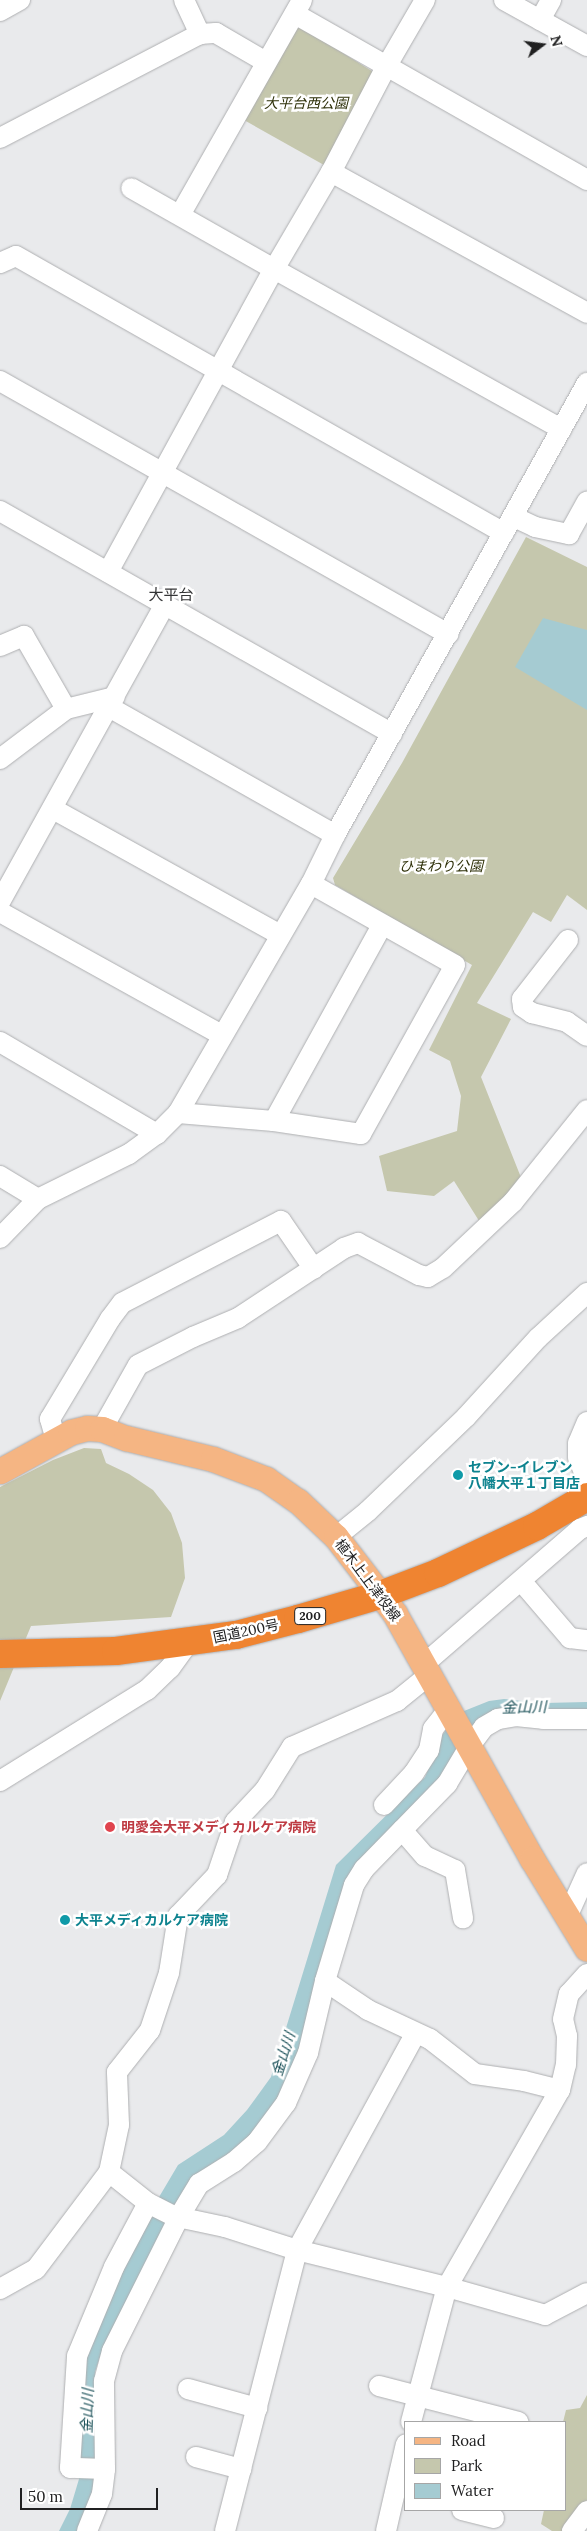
<!DOCTYPE html>
<meta charset="utf-8">
<style>
body{margin:0}
#map{position:relative;width:587px;height:2531px;overflow:hidden;background:#e9eaec;font-family:Lora,"Noto Sans JP",serif}
div>[style]{position:absolute}
.green>*{inset:0;background:#c5c7ad}
.water>*{inset:0;background:#a5cbd2}
.roads{filter:drop-shadow(0 0 1px #aeafb1) drop-shadow(0 0 1px #aeafb1)}
.minor>*{height:20px;margin:-10px;padding:0 10px;transform-origin:10px;border-radius:10px;background:#fff}
.major>*{height:25px;margin:-12.5px;padding:0 12.5px;transform-origin:12.5px;border-radius:12.5px;background:#f5b583}
.highway>*{height:28px;margin:-14px;padding:0 14px;transform-origin:14px;border-radius:14px;background:#ef8431}
.dots>*{width:14px;height:14px;translate:-50% -50%;box-sizing:border-box;border:2px solid #fff;border-radius:50%}
span{translate:-50% -50%;white-space:nowrap;text-align:center;line-height:1.15;-webkit-text-stroke:5px #fff;paint-order:stroke}
.shield-label span{padding:1px 4px;background:#fff;border:1px solid;border-radius:4px;-webkit-text-stroke-width:0}
.shield-label{font-size:12px;color:#202021;font-weight:700}
.park-label{font-size:14px;color:#2e3008;font-style:italic}
.culture-label{font-size:14px;color:#0d838f;font-weight:700}
.left{translate:0 -50%;text-align:left}
.street-label{font-size:14px;color:#202021}
.health-label{font-size:14px;color:#be3a42;font-weight:700}
.neighbourhood-label{font-size:15px;color:#343536}
.water-label{font-size:15px;color:#164d55;font-style:italic}
.legend{position:absolute;left:404px;top:2421px;width:162px;height:90px;box-sizing:border-box;background:#fff;border:1px solid #a6a6a6;margin:0;padding:6px 9px;list-style:none;font-size:15px;color:#202021}
.legend li{display:flex;align-items:center;gap:10px;height:25px}
.legend b{width:25px;border:1px solid #a6a6a6}
.north{position:absolute;left:517px;top:20px;width:50px;height:50px;-webkit-text-stroke:4px #fff;paint-order:stroke;rotate:75deg;font-size:14px;font-weight:700;line-height:20px;text-align:center;color:#202021}
.north::after{content:'';display:block;margin:auto;width:18px;height:22px;background:#202021;clip-path:polygon(50% 0,100% 100%,50% 72%,0 100%)}
.scale{position:absolute;left:20px;top:2488px;width:138px;height:22px;box-sizing:border-box;border:2px solid #202021;border-top:0;padding-left:6px;font-size:15px;line-height:18px;white-space:nowrap;color:#202021;-webkit-text-stroke:4px #fff;paint-order:stroke}
</style>
<div id="map">
<div class="green">
<i style="clip-path:polygon(298px 25px,375px 73px,324px 165px,244px 120px)"></i>
<i style="clip-path:polygon(526px 537px,587px 567px,587px 910px,567px 895px,551px 922px,533px 912px,477px 1003px,511px 1019px,481px 1077px,522px 1180px,481px 1224px,454px 1181px,434px 1196px,387px 1191px,379px 1156px,457px 1131px,461px 1096px,450px 1061px,429px 1050px,472px 965px,335px 885px,333px 878px,402px 763px)"></i>
<i style="clip-path:polygon(84px 1448px,101px 1449px,106px 1463px,129px 1474px,153px 1490px,171px 1513px,182px 1543px,185px 1578px,171px 1617px,31px 1626px,0 1701px,0 1487px,53px 1460px)"></i>
<i style="clip-path:polygon(587px 2395px,587px 2500px,566px 2531px,552px 2531px,541px 2524px,544px 2510px,566px 2510px,566px 2422px,563px 2422px,566px 2410px,580px 2408px)"></i>
</div>
<div class="water">
<i style="clip-path:polygon(543px 618px,587px 630px,587px 710px,515px 667px)"></i>
<i style="clip-path:polygon(504px 1699px,544px 1703px,587px 1702px,587px 1713px,515px 1711px,362px 1860px,291px 2075px,260px 2127px,235px 2149px,191px 2179px,104px 2345px,95px 2372px,98px 2460px,88px 2513px,79px 2531px,59px 2531px,70px 2509px,79px 2479px,82px 2374px,95px 2332px,149px 2214px,178px 2165px,224px 2135px,247px 2110px,271px 2077px,336px 1865px,425px 1777px,442px 1735px,464px 1711px,489px 1701px)"></i>
</div>
<div class="roads">
<div class="minor">
<i style="left:184px;top:0;width:38px;rotate:65deg"></i>
<i style="left:425px;top:0;width:78px;rotate:120.2deg"></i>
<i style="left:386px;top:67px;width:119px;rotate:117.6deg"></i>
<i style="left:331px;top:172px;width:113px;rotate:120.4deg"></i>
<i style="left:274px;top:269px;width:329px;rotate:29.1deg"></i>
<i style="left:504px;top:0;width:95px;rotate:29deg"></i>
<i style="left:0;top:11px;width:23px;rotate:-29deg"></i>
<i style="left:295px;top:14px;width:336px;rotate:29.6deg"></i>
<i style="left:540px;top:20px;width:23px;rotate:-61deg"></i>
<i style="left:0;top:138px;width:225px;rotate:-27.5deg"></i>
<i style="left:200px;top:34px;width:16px;rotate:-4deg"></i>
<i style="left:216px;top:33px;width:58px;rotate:30.1deg"></i>
<i style="left:331px;top:172px;width:292px;rotate:28.8deg"></i>
<i style="left:180px;top:215px;width:247px;rotate:-60.4deg"></i>
<i style="left:0;top:263px;width:17px;rotate:-24deg"></i>
<i style="left:16px;top:256px;width:561px;rotate:29.58deg"></i>
<i style="left:0;top:381px;width:515px;rotate:29.45deg"></i>
<i style="left:0;top:511px;width:451px;rotate:29.6deg"></i>
<i style="left:514px;top:517px;width:23px;rotate:25deg"></i>
<i style="left:535px;top:527px;width:35px;rotate:12deg"></i>
<i style="left:569px;top:534px;width:37px;rotate:-61deg"></i>
<i style="left:108px;top:572px;width:345px;rotate:-61.3deg"></i>
<i style="left:274px;top:269px;width:164px;rotate:-150.5deg"></i>
<i style="left:0;top:646px;width:26px;rotate:-23deg"></i>
<i style="left:24px;top:636px;width:84px;rotate:60.1deg"></i>
<i style="left:109px;top:707px;width:260px;rotate:29.5deg"></i>
<i style="left:0;top:759px;width:83px;rotate:-37.1deg"></i>
<i style="left:66px;top:709px;width:50px;rotate:-13.8deg"></i>
<i style="left:53px;top:809px;width:260px;rotate:29deg"></i>
<i style="left:0;top:902px;width:338px;rotate:-61deg"></i>
<i style="left:0;top:912px;width:254px;rotate:29deg"></i>
<i style="left:568px;top:940px;width:75px;rotate:127.9deg"></i>
<i style="left:522px;top:999px;width:8px;rotate:83deg"></i>
<i style="left:523px;top:1007px;width:11px;rotate:34deg"></i>
<i style="left:532px;top:1013px;width:36px;rotate:14deg"></i>
<i style="left:567px;top:1022px;width:24px;rotate:35deg"></i>
<i style="left:0;top:1042px;width:182px;rotate:30.4deg"></i>
<i style="left:178px;top:1113px;width:96px;rotate:4.8deg"></i>
<i style="left:274px;top:1121px;width:88px;rotate:8.5deg"></i>
<i style="left:361px;top:1134px;width:193px;rotate:-60.9deg"></i>
<i style="left:455px;top:965px;width:165px;rotate:-150.6deg"></i>
<i style="left:274px;top:1121px;width:224px;rotate:-61.1deg"></i>
<i style="left:0;top:1176px;width:44px;rotate:31.2deg"></i>
<i style="left:0;top:1238px;width:54px;rotate:-45.7deg"></i>
<i style="left:38px;top:1199px;width:102px;rotate:-26.3deg"></i>
<i style="left:129px;top:1154px;width:34px;rotate:-36deg"></i>
<i style="left:157px;top:1134px;width:30px;rotate:-45deg"></i>
<i style="left:178px;top:1113px;width:265px;rotate:-59.9deg"></i>
<i style="left:311px;top:884px;width:55px;rotate:-63.9deg"></i>
<i style="left:335px;top:835px;width:518px;rotate:-60.86deg"></i>
<i style="left:587px;top:1422px;width:23px;rotate:113deg"></i>
<i style="left:578px;top:1443px;width:14px;rotate:90deg"></i>
<i style="left:578px;top:1457px;width:26px;rotate:69deg"></i>
<i style="left:102px;top:1429px;width:73px;rotate:-60.6deg"></i>
<i style="left:138px;top:1365px;width:62px;rotate:-27deg"></i>
<i style="left:193px;top:1337px;width:49px;rotate:-22.9deg"></i>
<i style="left:238px;top:1318px;width:127px;rotate:-33.4deg"></i>
<i style="left:344px;top:1248px;width:15px;rotate:-20deg"></i>
<i style="left:358px;top:1243px;width:69px;rotate:27.7deg"></i>
<i style="left:419px;top:1275px;width:9px;rotate:13deg"></i>
<i style="left:428px;top:1277px;width:17px;rotate:-31deg"></i>
<i style="left:443px;top:1268px;width:96px;rotate:-43.3deg"></i>
<i style="left:513px;top:1202px;width:118px;rotate:-51.2deg"></i>
<i style="left:56px;top:1440px;width:22px;rotate:-106deg"></i>
<i style="left:50px;top:1419px;width:117px;rotate:-59deg"></i>
<i style="left:110px;top:1319px;width:20px;rotate:-53deg"></i>
<i style="left:122px;top:1303px;width:179px;rotate:-27.3deg"></i>
<i style="left:281px;top:1221px;width:58px;rotate:55.5deg"></i>
<i style="left:336px;top:1537px;width:41px;rotate:-39.1deg"></i>
<i style="left:368px;top:1511px;width:136px;rotate:-43.8deg"></i>
<i style="left:466px;top:1417px;width:107px;rotate:-47.7deg"></i>
<i style="left:538px;top:1338px;width:67px;rotate:-42.6deg"></i>
<i style="left:522px;top:1582px;width:74px;rotate:49.4deg"></i>
<i style="left:570px;top:1638px;width:17px;rotate:7deg"></i>
<i style="left:423px;top:1665px;width:208px;rotate:-40.9deg"></i>
<i style="left:580px;top:1529px;width:8px;rotate:-23deg"></i>
<i style="left:0;top:1781px;width:173px;rotate:-31.8deg"></i>
<i style="left:147px;top:1690px;width:32px;rotate:-44deg"></i>
<i style="left:170px;top:1668px;width:32px;rotate:-54deg"></i>
<i style="left:384px;top:1805px;width:44px;rotate:-46.8deg"></i>
<i style="left:414px;top:1773px;width:27px;rotate:-57deg"></i>
<i style="left:429px;top:1750px;width:21px;rotate:-79deg"></i>
<i style="left:433px;top:1729px;width:24px;rotate:-52deg"></i>
<i style="left:402px;top:1830px;width:35px;rotate:49deg"></i>
<i style="left:425px;top:1856px;width:33px;rotate:25deg"></i>
<i style="left:455px;top:1870px;width:49px;rotate:80.5deg"></i>
<i style="left:567px;top:1917px;width:48px;rotate:-65.6deg"></i>
<i style="left:325px;top:1981px;width:52px;rotate:34deg"></i>
<i style="left:368px;top:2010px;width:68px;rotate:25.1deg"></i>
<i style="left:430px;top:2039px;width:57px;rotate:37.9deg"></i>
<i style="left:475px;top:2074px;width:49px;rotate:8.1deg"></i>
<i style="left:524px;top:2081px;width:37px;rotate:14deg"></i>
<i style="left:109px;top:2172px;width:50px;rotate:38.5deg"></i>
<i style="left:148px;top:2203px;width:28px;rotate:27deg"></i>
<i style="left:173px;top:2216px;width:53px;rotate:11.9deg"></i>
<i style="left:225px;top:2227px;width:76px;rotate:17.7deg"></i>
<i style="left:297px;top:2250px;width:154px;rotate:13.9deg"></i>
<i style="left:447px;top:2287px;width:102px;rotate:15.9deg"></i>
<i style="left:545px;top:2315px;width:47px;rotate:-27.6deg"></i>
<i style="left:0;top:2289px;width:41px;rotate:-29.1deg"></i>
<i style="left:36px;top:2269px;width:121px;rotate:-53deg"></i>
<i style="left:109px;top:2172px;width:48px;rotate:-78deg"></i>
<i style="left:119px;top:2125px;width:53px;rotate:-92.2deg"></i>
<i style="left:117px;top:2072px;width:53px;rotate:-51.8deg"></i>
<i style="left:150px;top:2030px;width:60px;rotate:-71.6deg"></i>
<i style="left:169px;top:1973px;width:58px;rotate:-81deg"></i>
<i style="left:178px;top:1916px;width:57px;rotate:-46.4deg"></i>
<i style="left:217px;top:1875px;width:56px;rotate:-71.2deg"></i>
<i style="left:235px;top:1822px;width:44px;rotate:-46.8deg"></i>
<i style="left:265px;top:1790px;width:51px;rotate:-57.9deg"></i>
<i style="left:292px;top:1747px;width:115px;rotate:-23.7deg"></i>
<i style="left:397px;top:1701px;width:41px;rotate:-39.1deg"></i>
<i style="left:379px;top:2386px;width:144px;rotate:14.5deg"></i>
<i style="left:188px;top:2389px;width:72px;rotate:15.4deg"></i>
<i style="left:411px;top:2422px;width:140px;rotate:-75.1deg"></i>
<i style="left:447px;top:2287px;width:227px;rotate:-60.2deg"></i>
<i style="left:560px;top:2090px;width:26px;rotate:-77deg"></i>
<i style="left:566px;top:2065px;width:29px;rotate:-88deg"></i>
<i style="left:567px;top:2036px;width:17px;rotate:-103deg"></i>
<i style="left:563px;top:2019px;width:26px;rotate:-77deg"></i>
<i style="left:569px;top:1994px;width:27px;rotate:-48deg"></i>
<i style="left:196px;top:2457px;width:47px;rotate:14.9deg"></i>
<i style="left:105px;top:2469px;width:35px;rotate:-178deg"></i>
<i style="left:70px;top:2468px;width:112px;rotate:-86.4deg"></i>
<i style="left:77px;top:2356px;width:96px;rotate:-67.4deg"></i>
<i style="left:114px;top:2267px;width:72px;rotate:-62deg"></i>
<i style="left:462px;top:2510px;width:33px;rotate:14deg"></i>
<i style="left:87px;top:2531px;width:40px;rotate:-68deg"></i>
<i style="left:102px;top:2494px;width:25px;rotate:-83deg"></i>
<i style="left:105px;top:2469px;width:88px;rotate:-90.7deg"></i>
<i style="left:104px;top:2381px;width:31px;rotate:-75deg"></i>
<i style="left:112px;top:2351px;width:150px;rotate:-63.4deg"></i>
<i style="left:179px;top:2217px;width:39px;rotate:-59deg"></i>
<i style="left:199px;top:2184px;width:41px;rotate:-32.2deg"></i>
<i style="left:234px;top:2162px;width:30px;rotate:-41deg"></i>
<i style="left:257px;top:2142px;width:49px;rotate:-53.4deg"></i>
<i style="left:286px;top:2103px;width:55px;rotate:-66.3deg"></i>
<i style="left:308px;top:2053px;width:74px;rotate:-76.7deg"></i>
<i style="left:325px;top:1981px;width:100px;rotate:-73.2deg"></i>
<i style="left:354px;top:1885px;width:19px;rotate:-58deg"></i>
<i style="left:364px;top:1869px;width:119px;rotate:-45.7deg"></i>
<i style="left:447px;top:1784px;width:43px;rotate:-59.3deg"></i>
<i style="left:469px;top:1747px;width:25px;rotate:-53deg"></i>
<i style="left:484px;top:1727px;width:16px;rotate:-30deg"></i>
<i style="left:498px;top:1719px;width:18px;rotate:-9deg"></i>
<i style="left:516px;top:1716px;width:27px;rotate:6deg"></i>
<i style="left:543px;top:1719px;width:44px"></i>
<i style="left:225px;top:2531px;width:290px;rotate:-75.6deg"></i>
<i style="left:297px;top:2250px;width:247px;rotate:-61.3deg"></i>
<i style="left:386px;top:2531px;width:89px;rotate:-77.1deg"></i>
<i style="left:572px;top:2531px;width:25px;rotate:-53deg"></i>
</div>
<div class="major">
<i style="left:0;top:1471px;width:81px;rotate:-28.8deg"></i>
<i style="left:71px;top:1432px;width:16px;rotate:-14deg"></i>
<i style="left:87px;top:1428px;width:15px;rotate:4deg"></i>
<i style="left:102px;top:1429px;width:26px;rotate:21deg"></i>
<i style="left:126px;top:1438px;width:89px;rotate:13.6deg"></i>
<i style="left:213px;top:1459px;width:57px;rotate:20.7deg"></i>
<i style="left:266px;top:1479px;width:39px;rotate:35deg"></i>
<i style="left:298px;top:1501px;width:52px;rotate:43.5deg"></i>
<i style="left:336px;top:1537px;width:97px;rotate:52.5deg"></i>
<i style="left:395px;top:1614px;width:281px;rotate:60.8deg"></i>
<i style="left:532px;top:1859px;width:105px;rotate:58.6deg"></i>
</div>
<div class="highway">
<i style="left:0;top:1654px;width:116px;rotate:-1.5deg"></i>
<i style="left:116px;top:1651px;width:121px;rotate:-7.6deg"></i>
<i style="left:236px;top:1635px;width:64px;rotate:-14.5deg"></i>
<i style="left:298px;top:1619px;width:85px;rotate:-16.3deg"></i>
<i style="left:380px;top:1595px;width:62px;rotate:-20.8deg"></i>
<i style="left:438px;top:1573px;width:110px;rotate:-25.4deg"></i>
<i style="left:537px;top:1526px;width:58px;rotate:-30.1deg"></i>
</div>
</div>
<div class="dots">
<i style="left:458px;top:1475px;background:#0f9aa8"></i>
<i style="left:110px;top:1827px;background:#e0444e"></i>
<i style="left:65px;top:1920px;background:#0f9aa8"></i>
</div>
<div class="shield-label">
<span style="left:310px;top:1616px">200</span>
</div>
<div class="park-label">
<span style="left:306px;top:103px">大平台西公園</span>
<span style="left:441px;top:866px">ひまわり公園</span>
</div>
<div class="culture-label">
<span class="left" style="left:468px;top:1475px">セブン-イレブン<br>八幡大平１丁目店</span>
<span class="left" style="left:75px;top:1920px">大平メディカルケア病院</span>
</div>
<div class="street-label">
<span style="left:368px;top:1580px;rotate:53deg">植木上上津役線</span>
<span style="left:246px;top:1631px;rotate:-12deg">国道200号</span>
</div>
<div class="health-label">
<span class="left" style="left:121px;top:1827px">明愛会大平メディカルケア病院</span>
</div>
<div class="neighbourhood-label">
<span style="left:171px;top:595px">大平台</span>
</div>
<div class="water-label">
<span style="left:524px;top:1707px;rotate:-1deg">金山川</span>
<span style="left:283px;top:2054px;rotate:-72deg">金山川</span>
<span style="left:87px;top:2411px;rotate:-88deg">金山川</span>
</div>
<ul class="legend">
<li><b style="height:6px;background:#f5b583"></b>Road</li>
<li><b style="height:14px;background:#c5c7ad"></b>Park</li>
<li><b style="height:14px;background:#a5cbd2"></b>Water</li>
</ul>
<div class="north">N</div>
<div class="scale">50 m</div>
</div>
